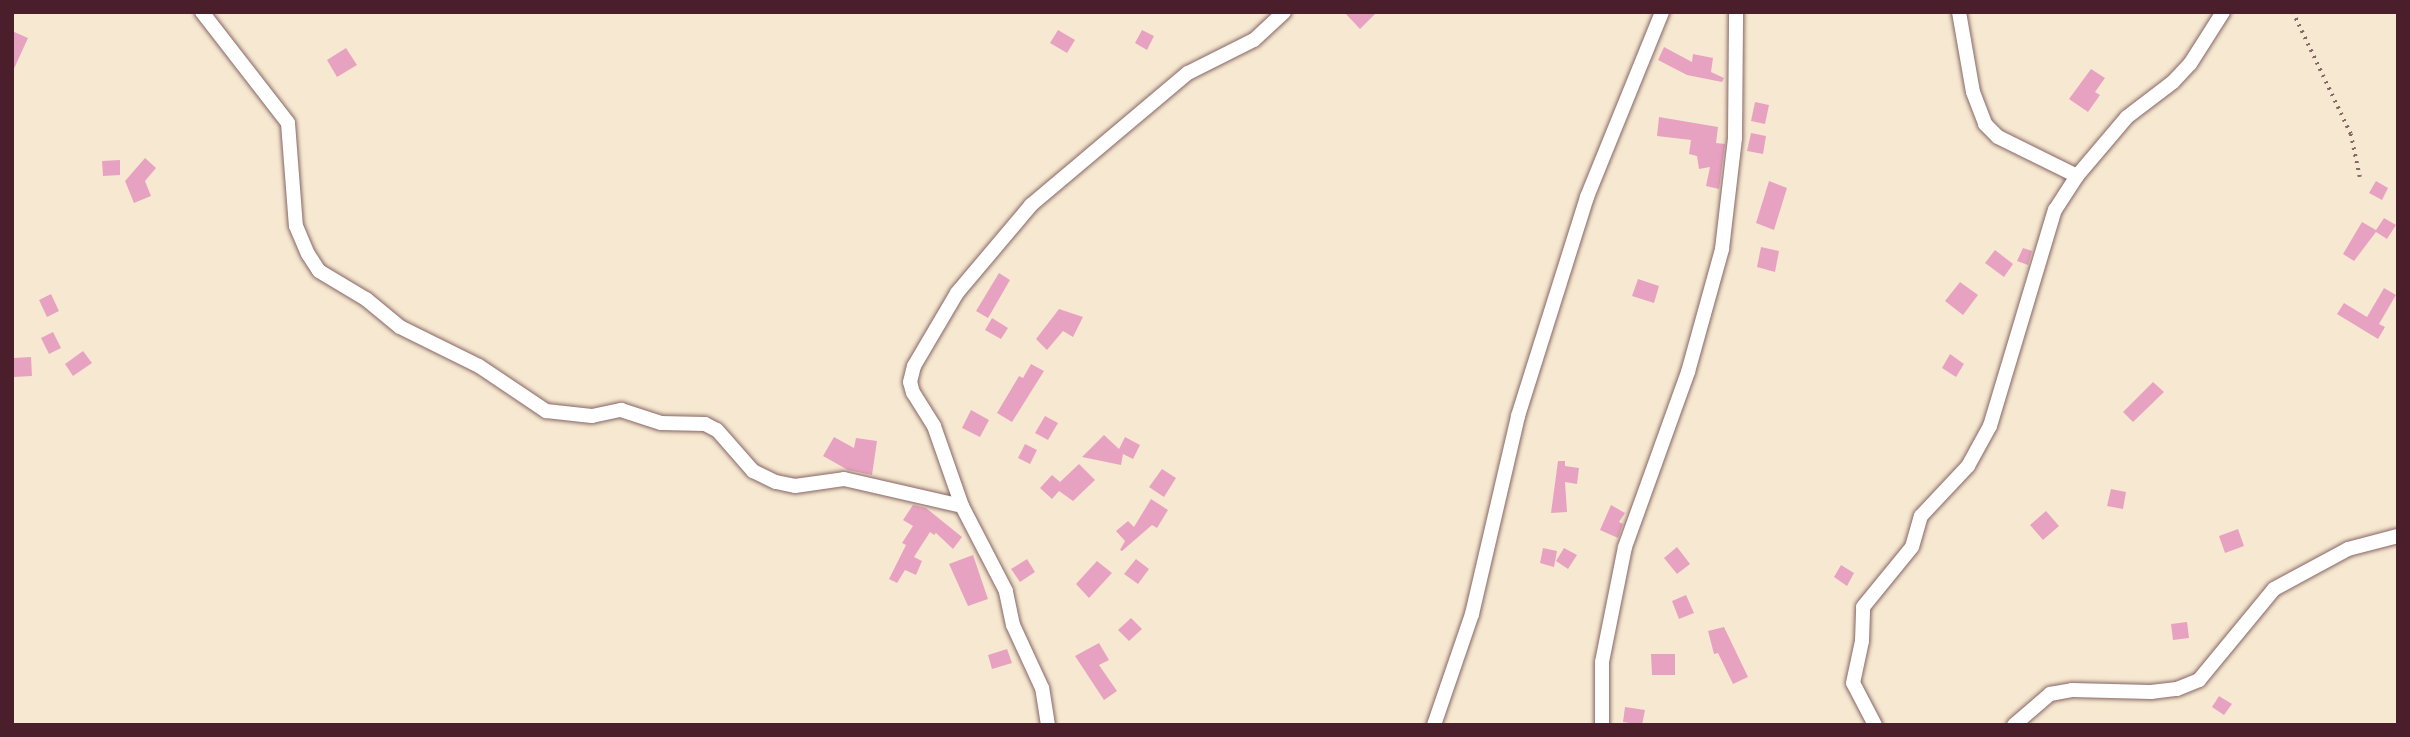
<!DOCTYPE html>
<style>
body{margin:0}
#map{position:relative;width:2410px;height:737px;overflow:hidden;background:#f7e9d1;font-family:Kalam,sans-serif}
div>[style]{position:absolute}
.building>*{inset:0;background:#e8a2c1}
.path>*{height:3.5px;margin-top:-1.75px;transform-origin:0;background:repeating-linear-gradient(90deg,#876665 0 2px,transparent 0 7px)}
.roads{filter:drop-shadow(0 0 2px #876665) drop-shadow(0 0 2px #876665)}
.street>*{height:14px;margin:-7px;padding:0 7px;transform-origin:7px;border-radius:7px;background:#fff}
span{translate:-50% -50%;white-space:nowrap;text-align:center;line-height:1.15;-webkit-text-stroke:5px #fcf5e5;paint-order:stroke}
.frame{position:absolute;inset:0;border:14px solid #4a1f2b;pointer-events:none}
</style>
<div id="map">
<div class="building">
<i style="clip-path:polygon(1344px 12px,1377px 12px,1360px 29px)"></i>
<i style="clip-path:polygon(1058px 30px,1075px 40px,1067px 53px,1050px 43px)"></i>
<i style="clip-path:polygon(1142px 30px,1154px 36px,1147px 50px,1135px 43px)"></i>
<i style="clip-path:polygon(12px 31px,28px 38px,12px 73px)"></i>
<i style="clip-path:polygon(1664px 47px,1692px 62px,1693px 54px,1713px 58px,1711px 72px,1724px 78px,1722px 82px,1687px 75px,1658px 60px)"></i>
<i style="clip-path:polygon(346px 48px,357px 65px,337px 77px,327px 60px)"></i>
<i style="clip-path:polygon(2091px 69px,2105px 78px,2095px 92px,2100px 95px,2088px 112px,2069px 99px)"></i>
<i style="clip-path:polygon(1755px 102px,1769px 105px,1765px 124px,1751px 121px)"></i>
<i style="clip-path:polygon(1659px 117px,1718px 127px,1716px 143px,1725px 144px,1719px 189px,1706px 186px,1710px 167px,1699px 169px,1697px 156px,1689px 154px,1691px 140px,1657px 136px)"></i>
<i style="clip-path:polygon(1751px 133px,1766px 136px,1763px 154px,1747px 151px)"></i>
<i style="clip-path:polygon(145px 158px,156px 168px,145px 181px,151px 196px,134px 203px,125px 181px)"></i>
<i style="clip-path:polygon(120px 160px,120px 175px,103px 176px,102px 161px)"></i>
<i style="clip-path:polygon(1769px 181px,1787px 188px,1774px 230px,1756px 223px)"></i>
<i style="clip-path:polygon(2376px 181px,2388px 188px,2382px 200px,2369px 193px)"></i>
<i style="clip-path:polygon(2384px 218px,2396px 225px,2387px 239px,2376px 232px,2354px 261px,2343px 254px,2362px 222px,2376px 230px)"></i>
<i style="clip-path:polygon(1761px 247px,1779px 251px,1775px 272px,1757px 267px)"></i>
<i style="clip-path:polygon(2023px 248px,2032px 251px,2028px 265px,2017px 261px)"></i>
<i style="clip-path:polygon(1995px 250px,2013px 264px,2004px 277px,1985px 263px)"></i>
<i style="clip-path:polygon(999px 273px,1010px 280px,988px 318px,976px 311px)"></i>
<i style="clip-path:polygon(1638px 279px,1659px 286px,1654px 303px,1632px 296px)"></i>
<i style="clip-path:polygon(1960px 282px,1978px 295px,1963px 315px,1945px 301px)"></i>
<i style="clip-path:polygon(2384px 288px,2396px 295px,2379px 324px,2385px 327px,2378px 339px,2337px 314px,2344px 303px,2367px 317px)"></i>
<i style="clip-path:polygon(51px 294px,59px 311px,47px 317px,39px 300px)"></i>
<i style="clip-path:polygon(1059px 309px,1083px 317px,1073px 337px,1063px 331px,1047px 350px,1036px 339px)"></i>
<i style="clip-path:polygon(992px 318px,1008px 328px,1001px 339px,985px 330px)"></i>
<i style="clip-path:polygon(53px 332px,61px 348px,49px 354px,41px 338px)"></i>
<i style="clip-path:polygon(83px 351px,92px 363px,73px 376px,65px 364px)"></i>
<i style="clip-path:polygon(1950px 354px,1964px 364px,1956px 377px,1942px 368px)"></i>
<i style="clip-path:polygon(31px 357px,32px 376px,14px 377px,13px 358px)"></i>
<i style="clip-path:polygon(1031px 364px,1044px 371px,1012px 422px,997px 413px,1019px 376px,1023px 378px)"></i>
<i style="clip-path:polygon(2153px 382px,2164px 392px,2133px 422px,2123px 412px)"></i>
<i style="clip-path:polygon(971px 410px,989px 420px,980px 437px,962px 428px)"></i>
<i style="clip-path:polygon(1045px 416px,1058px 423px,1048px 440px,1035px 433px)"></i>
<i style="clip-path:polygon(1104px 435px,1119px 449px,1125px 437px,1140px 445px,1133px 459px,1123px 454px,1121px 465px,1082px 457px)"></i>
<i style="clip-path:polygon(834px 437px,854px 448px,856px 438px,877px 441px,872px 475px,848px 470px,823px 456px)"></i>
<i style="clip-path:polygon(1025px 444px,1037px 450px,1030px 464px,1018px 458px)"></i>
<i style="clip-path:polygon(1558px 461px,1565px 461px,1565px 466px,1579px 468px,1577px 484px,1565px 482px,1567px 512px,1551px 513px)"></i>
<i style="clip-path:polygon(1079px 464px,1095px 480px,1073px 501px,1059px 491px,1052px 499px,1040px 488px,1052px 475px,1060px 482px)"></i>
<i style="clip-path:polygon(1162px 469px,1176px 478px,1164px 497px,1149px 487px)"></i>
<i style="clip-path:polygon(2111px 489px,2126px 492px,2123px 509px,2107px 506px)"></i>
<i style="clip-path:polygon(1151px 499px,1168px 510px,1157px 528px,1152px 525px,1122px 551px,1120px 550px,1125px 541px,1116px 531px,1128px 521px,1134px 527px)"></i>
<i style="clip-path:polygon(913px 505px,926px 508px,962px 537px,953px 549px,936px 533px,934px 535px,930px 532px,914px 557px,922px 561px,916px 575px,905px 570px,897px 583px,889px 579px,906px 545px,902px 543px,913px 526px,903px 520px)"></i>
<i style="clip-path:polygon(1611px 505px,1625px 513px,1619px 522px,1623px 524px,1618px 538px,1600px 530px)"></i>
<i style="clip-path:polygon(2046px 511px,2059px 526px,2043px 540px,2030px 525px)"></i>
<i style="clip-path:polygon(2238px 529px,2244px 546px,2225px 553px,2219px 536px)"></i>
<i style="clip-path:polygon(1677px 547px,1690px 564px,1677px 574px,1664px 558px)"></i>
<i style="clip-path:polygon(1543px 548px,1557px 551px,1554px 567px,1540px 563px)"></i>
<i style="clip-path:polygon(1564px 548px,1577px 555px,1568px 569px,1556px 561px)"></i>
<i style="clip-path:polygon(973px 555px,988px 599px,968px 606px,949px 564px)"></i>
<i style="clip-path:polygon(1027px 559px,1035px 572px,1020px 582px,1011px 569px)"></i>
<i style="clip-path:polygon(1136px 559px,1149px 569px,1138px 584px,1124px 574px)"></i>
<i style="clip-path:polygon(1097px 561px,1112px 573px,1089px 598px,1076px 584px)"></i>
<i style="clip-path:polygon(1841px 565px,1854px 573px,1847px 586px,1834px 577px)"></i>
<i style="clip-path:polygon(1686px 595px,1694px 613px,1679px 619px,1672px 601px)"></i>
<i style="clip-path:polygon(1131px 618px,1142px 629px,1129px 641px,1118px 630px)"></i>
<i style="clip-path:polygon(2187px 622px,2189px 638px,2173px 640px,2171px 624px)"></i>
<i style="clip-path:polygon(1724px 627px,1748px 677px,1733px 684px,1718px 653px,1714px 654px,1708px 631px)"></i>
<i style="clip-path:polygon(1099px 643px,1109px 660px,1099px 665px,1117px 691px,1104px 700px,1075px 656px)"></i>
<i style="clip-path:polygon(1007px 649px,1012px 663px,992px 669px,988px 655px)"></i>
<i style="clip-path:polygon(1651px 654px,1675px 654px,1675px 675px,1652px 675px)"></i>
<i style="clip-path:polygon(2219px 696px,2232px 704px,2224px 715px,2212px 707px)"></i>
<i style="clip-path:polygon(1625px 707px,1645px 710px,1642px 725px,1623px 722px)"></i>
</div>
<div class="path">
<i style="left:2293px;top:12px;width:135px;rotate:64.6deg"></i>
<i style="left:2351px;top:134px;width:44px;rotate:78.2deg"></i>
</div>
<div class="roads">
<div class="street">
<i style="left:202px;top:12px;width:140px;rotate:52.2deg"></i>
<i style="left:288px;top:123px;width:103px;rotate:85.6deg"></i>
<i style="left:296px;top:226px;width:30px;rotate:67deg"></i>
<i style="left:308px;top:254px;width:20px;rotate:57deg"></i>
<i style="left:319px;top:271px;width:55px;rotate:30.8deg"></i>
<i style="left:366px;top:299px;width:44px;rotate:39.5deg"></i>
<i style="left:400px;top:327px;width:88px;rotate:26.3deg"></i>
<i style="left:479px;top:366px;width:81px;rotate:33.9deg"></i>
<i style="left:546px;top:411px;width:46px;rotate:6.2deg"></i>
<i style="left:592px;top:416px;width:30px;rotate:-12deg"></i>
<i style="left:621px;top:410px;width:42px;rotate:18deg"></i>
<i style="left:661px;top:423px;width:44px;rotate:1.3deg"></i>
<i style="left:705px;top:424px;width:13px;rotate:27deg"></i>
<i style="left:717px;top:430px;width:55px;rotate:48.7deg"></i>
<i style="left:753px;top:471px;width:25px;rotate:26deg"></i>
<i style="left:776px;top:482px;width:19px;rotate:12deg"></i>
<i style="left:795px;top:486px;width:49px;rotate:-8.1deg"></i>
<i style="left:844px;top:479px;width:121px;rotate:12.9deg"></i>
<i style="left:1959px;top:12px;width:81px;rotate:80.1deg"></i>
<i style="left:1973px;top:92px;width:34px;rotate:69deg"></i>
<i style="left:1985px;top:124px;width:18px;rotate:45deg"></i>
<i style="left:1998px;top:137px;width:88px;rotate:26.3deg"></i>
<i style="left:1048px;top:725px;width:37px;rotate:-99deg"></i>
<i style="left:1042px;top:688px;width:69px;rotate:-114.7deg"></i>
<i style="left:1013px;top:625px;width:35px;rotate:-102deg"></i>
<i style="left:1006px;top:591px;width:96px;rotate:-117.4deg"></i>
<i style="left:962px;top:506px;width:85px;rotate:-109.3deg"></i>
<i style="left:934px;top:426px;width:39px;rotate:-122deg"></i>
<i style="left:913px;top:393px;width:11px;rotate:-105deg"></i>
<i style="left:910px;top:382px;width:16px;rotate:-76deg"></i>
<i style="left:914px;top:366px;width:85px;rotate:-59.5deg"></i>
<i style="left:957px;top:293px;width:115px;rotate:-49.9deg"></i>
<i style="left:1031px;top:205px;width:205px;rotate:-40.1deg"></i>
<i style="left:1188px;top:73px;width:74px;rotate:-26.6deg"></i>
<i style="left:1254px;top:40px;width:41px;rotate:-43deg"></i>
<i style="left:1434px;top:725px;width:117px;rotate:-71.1deg"></i>
<i style="left:1472px;top:614px;width:203px;rotate:-76.9deg"></i>
<i style="left:1518px;top:416px;width:230px;rotate:-72.5deg"></i>
<i style="left:1587px;top:197px;width:200px;rotate:-67.9deg"></i>
<i style="left:1602px;top:725px;width:63px;rotate:-90deg"></i>
<i style="left:1602px;top:662px;width:117px;rotate:-78.7deg"></i>
<i style="left:1625px;top:547px;width:186px;rotate:-70.2deg"></i>
<i style="left:1688px;top:372px;width:128px;rotate:-74.5deg"></i>
<i style="left:1722px;top:249px;width:112px;rotate:-83.3deg"></i>
<i style="left:1735px;top:138px;width:126px;rotate:-89.5deg"></i>
<i style="left:1875px;top:725px;width:47px;rotate:-117.6deg"></i>
<i style="left:1853px;top:683px;width:43px;rotate:-77.9deg"></i>
<i style="left:1862px;top:641px;width:34px;rotate:-88deg"></i>
<i style="left:1863px;top:607px;width:77px;rotate:-50.8deg"></i>
<i style="left:1912px;top:547px;width:32px;rotate:-74deg"></i>
<i style="left:1921px;top:516px;width:69px;rotate:-46.8deg"></i>
<i style="left:1968px;top:466px;width:46px;rotate:-61.2deg"></i>
<i style="left:1990px;top:426px;width:226px;rotate:-73.3deg"></i>
<i style="left:2055px;top:210px;width:40px;rotate:-57.1deg"></i>
<i style="left:2077px;top:176px;width:77px;rotate:-49.7deg"></i>
<i style="left:2127px;top:117px;width:58px;rotate:-37.3deg"></i>
<i style="left:2173px;top:82px;width:25px;rotate:-47deg"></i>
<i style="left:2190px;top:64px;width:62px;rotate:-57.6deg"></i>
<i style="left:2014px;top:725px;width:48px;rotate:-40.7deg"></i>
<i style="left:2050px;top:694px;width:22px;rotate:-10deg"></i>
<i style="left:2072px;top:690px;width:79px;rotate:1.5deg"></i>
<i style="left:2151px;top:692px;width:26px;rotate:-7deg"></i>
<i style="left:2177px;top:689px;width:24px;rotate:-22deg"></i>
<i style="left:2199px;top:680px;width:118px;rotate:-50.5deg"></i>
<i style="left:2274px;top:589px;width:84px;rotate:-28.4deg"></i>
<i style="left:2348px;top:549px;width:52px;rotate:-14.6deg"></i>
</div>
</div>
<div class="frame"></div>
</div>
